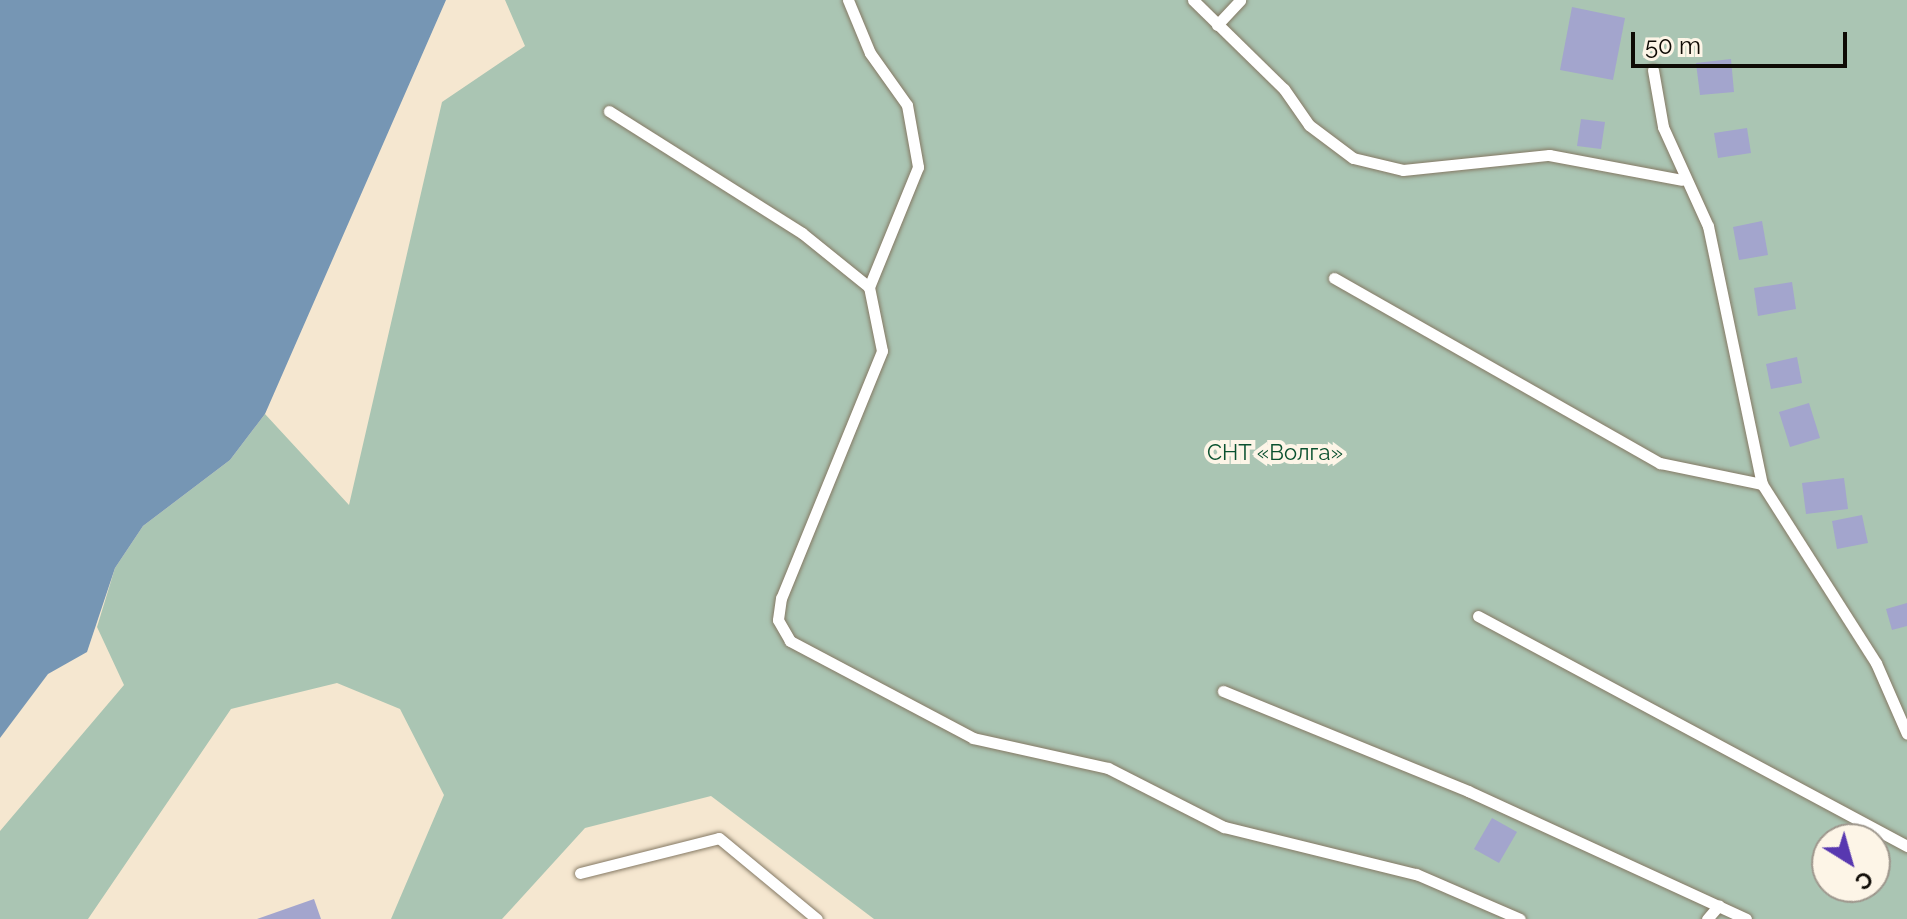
<!DOCTYPE html>
<meta charset="utf-8">
<style>
body{margin:0}
#map{position:relative;width:1907px;height:919px;overflow:hidden;background:#f5e7d0;font-family:Raleway,sans-serif}
div>[style]{position:absolute}
.green>*{inset:0;background:#aac5b3}
.water>*{inset:0;background:#7696b4}
.building>*{inset:0;background:#a3a5cd}
.roads{filter:drop-shadow(0 0 2px #857964) drop-shadow(0 0 2px #857964)}
.lane>*{height:11px;margin:-5.5px;padding:0 5.5px;transform-origin:5.5px;border-radius:5.5px;background:#fff}
span{translate:-50% -50%;white-space:nowrap;text-align:center;line-height:1.15;-webkit-text-stroke:8px #fdf5e7;paint-order:stroke}
.park-label{font-size:22px;color:#0a512f}
.north{position:absolute;left:1811px;top:823px;width:80px;height:80px;box-sizing:border-box;background:#fdf5e7;border:2px solid #9e978d;border-radius:50%;rotate:143deg;font-size:22px;font-weight:700;line-height:32px;text-align:center;color:#0f0b05}
.north::after{content:'';display:block;margin:auto;width:28px;height:36px;background:#5838b0;clip-path:polygon(50% 0,100% 100%,50% 72%,0 100%)}
.scale{position:absolute;left:1631px;top:32px;width:216px;height:36px;box-sizing:border-box;border:4px solid #0f0b05;border-top:0;padding-left:10px;font-size:24px;line-height:28px;white-space:nowrap;color:#0f0b05;-webkit-text-stroke:6px #fdf5e7;paint-order:stroke}
</style>
<div id="map">
<div class="green">
<i style="clip-path:polygon(evenodd,505px 0,1907px 0,1907px 919px,874px 919px,711px 796px,585px 828px,502px 919px,391px 919px,444px 795px,400px 709px,337px 683px,231px 709px,88px 919px,0 919px,0 831px,124px 685px,97px 627px,115px 568px,143px 526px,230px 460px,265px 414px,349px 505px,442px 102px,525px 46px,505px 0,1827px 839px,1875px 839px,1875px 887px,1827px 887px,1827px 839px)"></i>
</div>
<div class="water">
<i style="clip-path:polygon(0 0,446px 0,265px 414px,230px 460px,143px 526px,115px 568px,87px 652px,48px 674px,0 738px)"></i>
</div>
<div class="building">
<i style="clip-path:polygon(1572px 7px,1625px 18px,1613px 80px,1560px 70px)"></i>
<i style="clip-path:polygon(1731px 59px,1734px 92px,1700px 95px,1696px 63px)"></i>
<i style="clip-path:polygon(1581px 119px,1605px 122px,1601px 149px,1577px 146px)"></i>
<i style="clip-path:polygon(1747px 128px,1751px 153px,1718px 158px,1714px 133px)"></i>
<i style="clip-path:polygon(1762px 221px,1768px 255px,1739px 260px,1733px 227px)"></i>
<i style="clip-path:polygon(1792px 282px,1796px 309px,1758px 316px,1754px 288px)"></i>
<i style="clip-path:polygon(1797px 357px,1802px 383px,1771px 389px,1766px 364px)"></i>
<i style="clip-path:polygon(1809px 403px,1820px 438px,1790px 447px,1779px 412px)"></i>
<i style="clip-path:polygon(1844px 478px,1848px 509px,1806px 514px,1802px 483px)"></i>
<i style="clip-path:polygon(1862px 515px,1868px 543px,1837px 549px,1832px 521px)"></i>
<i style="clip-path:polygon(1907px 603px,1907px 626px,1892px 630px,1886px 609px)"></i>
<i style="clip-path:polygon(1492px 818px,1517px 832px,1499px 863px,1474px 849px)"></i>
<i style="clip-path:polygon(314px 899px,321px 919px,257px 919px)"></i>
</div>
<div class="roads">
<div class="lane">
<i style="left:848px;top:0;width:57px;rotate:67.5deg"></i>
<i style="left:870px;top:53px;width:64px;rotate:54.6deg"></i>
<i style="left:907px;top:105px;width:63px;rotate:79.9deg"></i>
<i style="left:918px;top:167px;width:130px;rotate:112.2deg"></i>
<i style="left:1193px;top:0;width:127px;rotate:44.4deg"></i>
<i style="left:1284px;top:89px;width:44px;rotate:55.2deg"></i>
<i style="left:1309px;top:125px;width:55px;rotate:36.9deg"></i>
<i style="left:1353px;top:158px;width:51px;rotate:13.5deg"></i>
<i style="left:1403px;top:170px;width:147px;rotate:-5.9deg"></i>
<i style="left:1549px;top:155px;width:135px;rotate:10.6deg"></i>
<i style="left:1217px;top:25px;width:34px;rotate:-47deg"></i>
<i style="left:1653px;top:70px;width:58px;rotate:80deg"></i>
<i style="left:1663px;top:127px;width:109px;rotate:65.6deg"></i>
<i style="left:1708px;top:226px;width:264px;rotate:78.2deg"></i>
<i style="left:609px;top:111px;width:228px;rotate:32.3deg"></i>
<i style="left:802px;top:233px;width:86px;rotate:38.9deg"></i>
<i style="left:869px;top:287px;width:65px;rotate:78.5deg"></i>
<i style="left:882px;top:351px;width:267px;rotate:112.2deg"></i>
<i style="left:781px;top:598px;width:22px;rotate:98deg"></i>
<i style="left:778px;top:620px;width:24px;rotate:60deg"></i>
<i style="left:790px;top:641px;width:207px;rotate:27.9deg"></i>
<i style="left:973px;top:738px;width:138px;rotate:12.5deg"></i>
<i style="left:1108px;top:768px;width:130px;rotate:27deg"></i>
<i style="left:1224px;top:827px;width:198px;rotate:13.8deg"></i>
<i style="left:1416px;top:874px;width:113px;rotate:23.4deg"></i>
<i style="left:1334px;top:278px;width:375px;rotate:29.6deg"></i>
<i style="left:1660px;top:463px;width:104px;rotate:11.6deg"></i>
<i style="left:1762px;top:484px;width:212px;rotate:57.5deg"></i>
<i style="left:1876px;top:663px;width:77px;rotate:66.4deg"></i>
<i style="left:1478px;top:616px;width:487px;rotate:28.2deg"></i>
<i style="left:1223px;top:691px;width:265px;rotate:22.2deg"></i>
<i style="left:1468px;top:791px;width:306px;rotate:24.7deg"></i>
<i style="left:580px;top:873px;width:143px;rotate:-14.1deg"></i>
<i style="left:719px;top:838px;width:127px;rotate:39.6deg"></i>
<i style="left:1707px;top:919px;width:18px;rotate:-49deg"></i>
</div>
</div>
<div class="park-label">
<span style="left:1275px;top:453px">СНТ «Волга»</span>
</div>
<div class="north">С</div>
<div class="scale">50 m</div>
</div>
